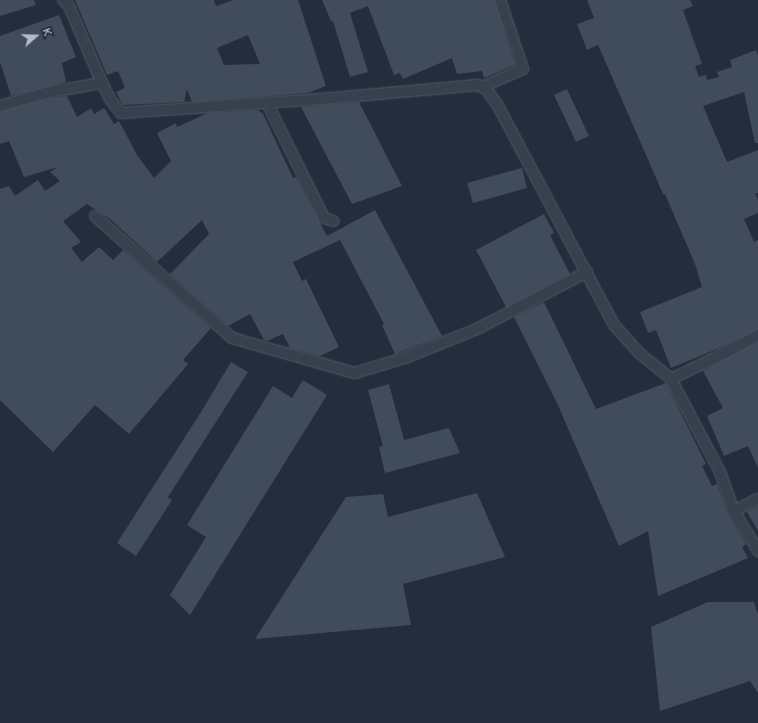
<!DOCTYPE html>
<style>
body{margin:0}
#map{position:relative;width:758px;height:723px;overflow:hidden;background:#242d3d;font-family:Mulish,sans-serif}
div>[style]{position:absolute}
.building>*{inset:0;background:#404b5c}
.roads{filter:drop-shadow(0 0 1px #535b68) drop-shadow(0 0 1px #535b68)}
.minor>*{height:10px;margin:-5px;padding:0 5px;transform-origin:5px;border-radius:5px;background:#38404d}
span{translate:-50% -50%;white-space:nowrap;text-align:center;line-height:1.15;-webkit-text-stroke:4px #1d2532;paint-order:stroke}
.north{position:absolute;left:16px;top:16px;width:40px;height:40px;-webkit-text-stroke:3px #1d2532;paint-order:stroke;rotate:70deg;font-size:11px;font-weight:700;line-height:16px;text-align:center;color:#b4bbc8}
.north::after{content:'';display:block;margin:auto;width:14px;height:18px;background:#b4bbc8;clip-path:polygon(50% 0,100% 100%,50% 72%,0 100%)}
</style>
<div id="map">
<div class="building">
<i style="clip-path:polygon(0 0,34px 0,36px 5px,0 16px)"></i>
<i style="clip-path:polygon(evenodd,75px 0,214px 0,216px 6px,233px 0,298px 0,326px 86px,308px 93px,192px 102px,187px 89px,184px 102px,123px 105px,116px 92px,125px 88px,118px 71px,107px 75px,75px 0,248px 35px,260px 64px,224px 65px,217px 48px,248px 35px)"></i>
<i style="clip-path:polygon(322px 0,494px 0,515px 65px,484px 78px,482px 71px,457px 74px,452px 58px,403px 79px,400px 73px,394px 75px,368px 6px,350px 13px,368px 72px,350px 77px,333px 21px,331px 21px)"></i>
<i style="clip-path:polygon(587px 0,690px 0,693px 6px,683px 10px,702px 64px,695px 66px,699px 77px,706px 75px,707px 80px,719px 77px,717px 72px,732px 67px,730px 60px,756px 50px,758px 55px,758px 143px,755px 143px,744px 92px,703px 106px,727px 162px,758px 150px,758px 193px,755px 193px,758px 200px,758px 213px,744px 219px,754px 242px,758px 240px,758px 329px,724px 346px,671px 368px,656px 330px,648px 333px,640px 312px,702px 287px,695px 264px,665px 194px,663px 194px,598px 45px,587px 50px,577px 24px,594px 18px)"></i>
<i style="clip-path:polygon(59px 15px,76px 57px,62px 63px,66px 82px,11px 96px,0 62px,0 36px)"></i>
<i style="clip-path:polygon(567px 89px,589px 136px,576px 142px,554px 95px)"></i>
<i style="clip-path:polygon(67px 96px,77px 117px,91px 108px,94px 114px,104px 108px,114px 124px,119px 121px,137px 155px,154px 178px,171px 161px,157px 133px,176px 123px,177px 127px,208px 113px,258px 110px,263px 114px,293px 178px,296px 177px,327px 236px,375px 210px,442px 336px,395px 354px,382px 325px,384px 324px,340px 240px,293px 262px,302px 281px,306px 279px,339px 347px,320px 356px,290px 348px,283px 334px,267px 341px,264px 340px,250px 314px,228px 326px,170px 274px,209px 234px,202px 220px,157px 262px,110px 219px,87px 204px,63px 221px,81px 242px,71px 248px,82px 262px,99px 247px,113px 260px,123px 250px,211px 328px,183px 360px,188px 364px,129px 434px,95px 405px,53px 452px,0 400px,0 189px,9px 186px,15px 196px,38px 180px,45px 191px,60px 181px,50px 172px,58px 167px,24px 177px,9px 141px,0 144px,0 112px,46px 99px)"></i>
<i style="clip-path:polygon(359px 102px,402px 186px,352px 204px,301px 107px)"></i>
<i style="clip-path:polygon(522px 168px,527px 188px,473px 203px,467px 183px)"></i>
<i style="clip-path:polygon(544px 214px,554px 233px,550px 235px,570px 274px,506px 307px,476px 250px)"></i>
<i style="clip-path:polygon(544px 302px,596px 409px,666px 383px,706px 464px,702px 466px,712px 486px,717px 484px,728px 514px,746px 544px,742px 547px,748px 558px,658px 596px,648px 531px,619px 546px,557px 403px,514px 317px)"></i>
<i style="clip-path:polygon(758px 342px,758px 468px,748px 446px,724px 456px,707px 416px,723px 408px,703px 371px)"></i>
<i style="clip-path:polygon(231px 362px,248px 372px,168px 497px,172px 500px,136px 556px,117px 543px,201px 412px)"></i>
<i style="clip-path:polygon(303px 380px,327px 395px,190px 615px,170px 595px,206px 537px,187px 525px,273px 386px,292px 398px)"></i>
<i style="clip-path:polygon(389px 384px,404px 440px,449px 428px,460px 453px,385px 473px,379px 447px,383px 446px,368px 390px)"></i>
<i style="clip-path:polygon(477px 493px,505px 557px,403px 584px,411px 625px,255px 639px,346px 497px,383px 494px,388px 517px)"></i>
<i style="clip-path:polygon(758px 506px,758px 531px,747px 512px)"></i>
<i style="clip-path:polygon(708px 602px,754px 602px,758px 614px,758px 693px,750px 681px,660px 711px,651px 627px)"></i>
</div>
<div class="roads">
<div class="minor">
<i style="left:63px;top:0;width:8px;rotate:45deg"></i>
<i style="left:69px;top:6px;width:84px;rotate:66.8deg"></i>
<i style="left:102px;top:83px;width:18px;rotate:63deg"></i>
<i style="left:110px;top:99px;width:18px;rotate:52deg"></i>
<i style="left:121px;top:113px;width:200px;rotate:-4deg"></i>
<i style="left:321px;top:99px;width:158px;rotate:-5.1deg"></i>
<i style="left:478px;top:85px;width:9px;rotate:27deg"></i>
<i style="left:486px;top:89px;width:19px;rotate:54deg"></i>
<i style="left:497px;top:104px;width:250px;rotate:62.1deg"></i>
<i style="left:614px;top:325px;width:36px;rotate:48deg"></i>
<i style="left:638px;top:352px;width:43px;rotate:39.3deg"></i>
<i style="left:671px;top:379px;width:105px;rotate:62.2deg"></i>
<i style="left:720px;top:472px;width:41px;rotate:70.3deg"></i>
<i style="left:734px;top:511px;width:47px;rotate:59deg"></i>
<i style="left:482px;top:87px;width:45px;rotate:-23.7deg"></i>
<i style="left:523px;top:69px;width:73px;rotate:-108.4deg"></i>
<i style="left:267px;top:103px;width:128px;rotate:63.6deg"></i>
<i style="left:324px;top:218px;width:10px;rotate:17deg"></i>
<i style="left:0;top:106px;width:47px;rotate:-16.1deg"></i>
<i style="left:45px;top:93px;width:58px;rotate:-10deg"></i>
<i style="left:95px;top:216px;width:183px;rotate:41.7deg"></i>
<i style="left:232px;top:338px;width:128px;rotate:15.9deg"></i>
<i style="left:355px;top:373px;width:54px;rotate:-17.1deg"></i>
<i style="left:407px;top:357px;width:75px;rotate:-21.8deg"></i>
<i style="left:477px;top:329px;width:124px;rotate:-27.4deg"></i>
<i style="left:671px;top:379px;width:58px;rotate:-25.7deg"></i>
<i style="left:723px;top:354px;width:40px;rotate:-28deg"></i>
<i style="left:734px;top:511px;width:27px;rotate:-27deg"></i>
</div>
</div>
<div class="north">K</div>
</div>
